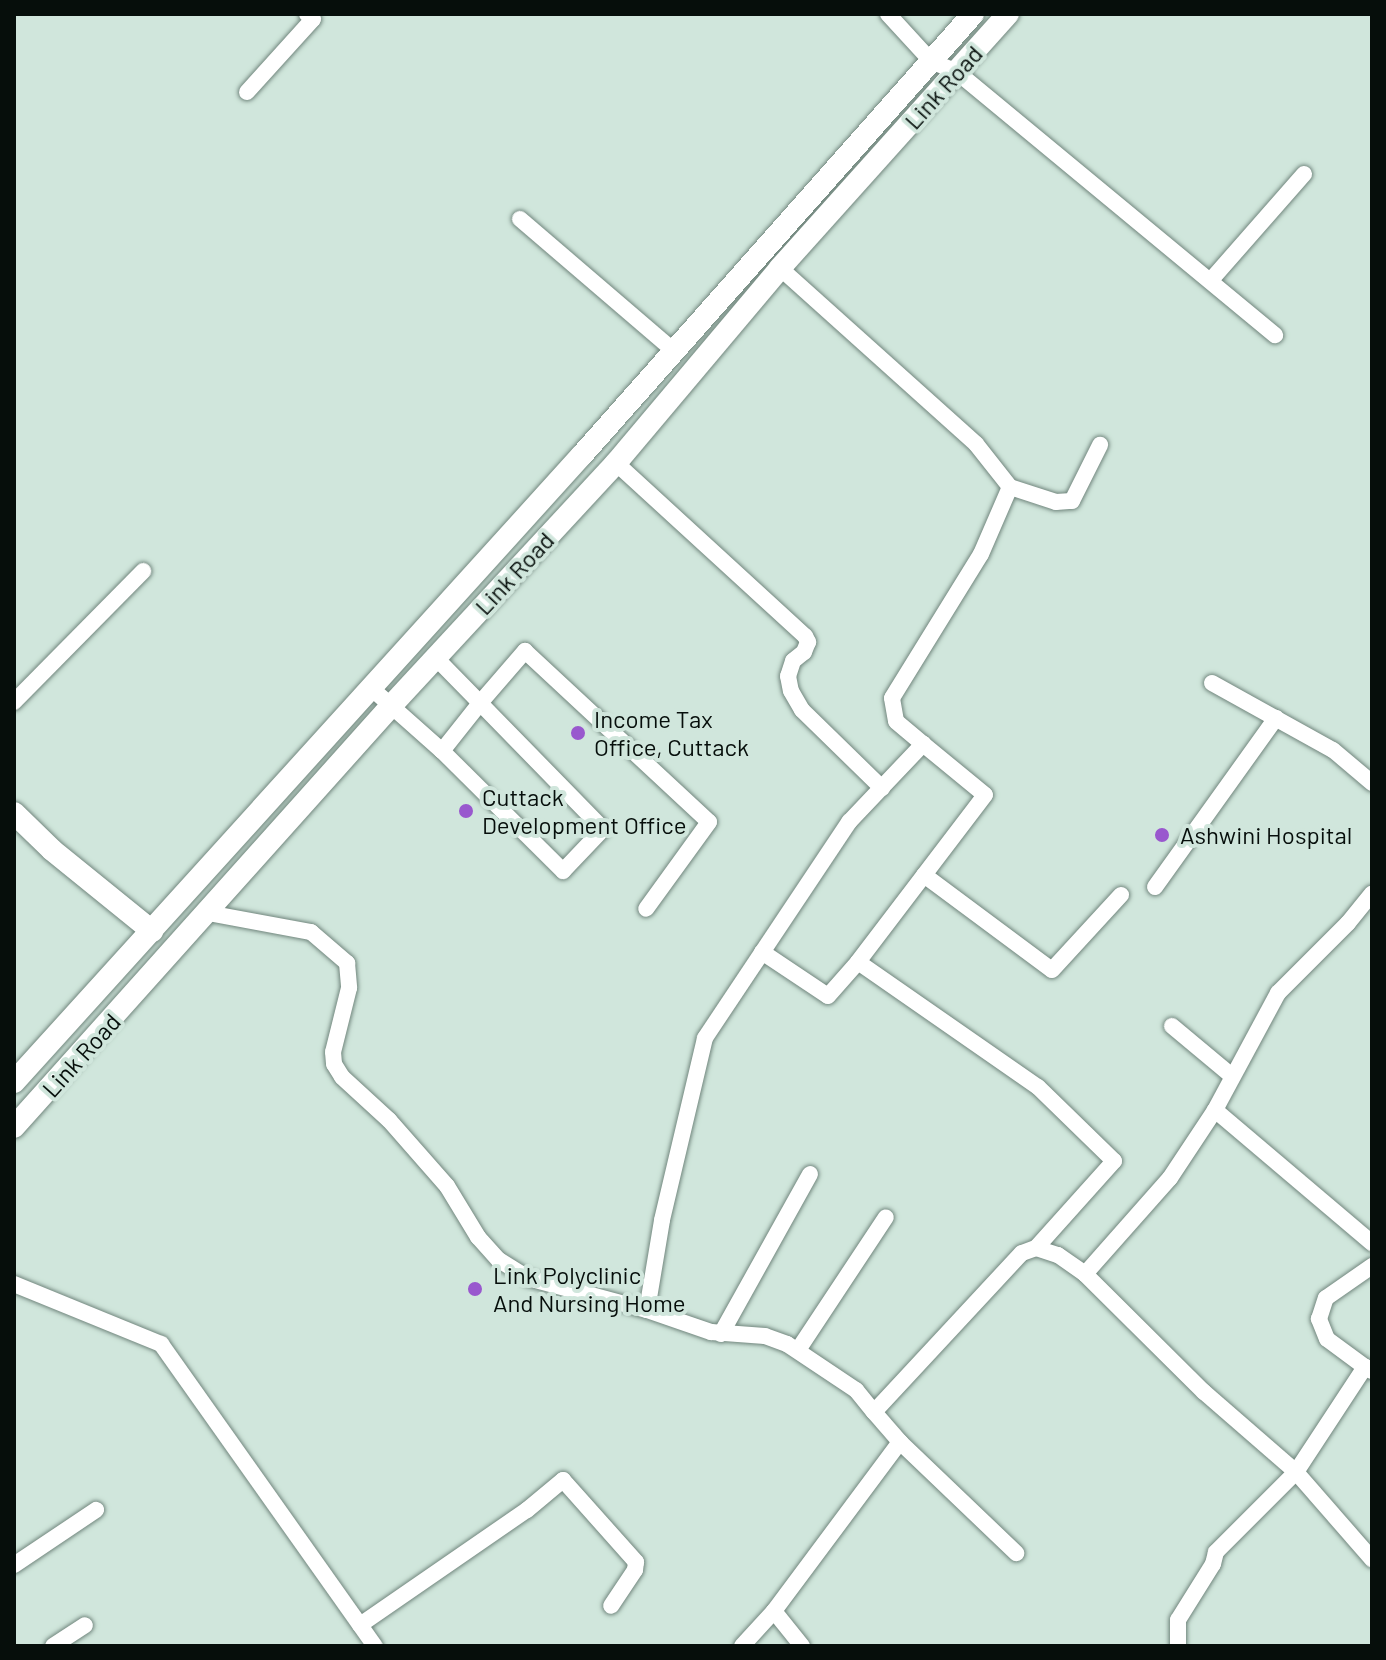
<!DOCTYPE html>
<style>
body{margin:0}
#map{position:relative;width:1386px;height:1660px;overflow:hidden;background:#d0e6dc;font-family:Barlow,sans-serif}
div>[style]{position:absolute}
.roads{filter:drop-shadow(0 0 2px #71867d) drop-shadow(0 0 2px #71867d)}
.street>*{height:16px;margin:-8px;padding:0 8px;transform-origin:8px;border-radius:8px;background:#fff}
.secondary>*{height:22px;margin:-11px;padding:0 11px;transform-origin:11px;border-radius:11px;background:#fff}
.dots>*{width:22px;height:22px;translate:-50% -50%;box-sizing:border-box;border:4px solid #d0e6dc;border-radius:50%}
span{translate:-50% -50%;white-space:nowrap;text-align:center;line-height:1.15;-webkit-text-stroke:8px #d0e6dc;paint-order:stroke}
.street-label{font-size:24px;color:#060e0b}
.poi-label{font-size:24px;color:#060e0b}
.left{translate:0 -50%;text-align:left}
.frame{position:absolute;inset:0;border:16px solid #060e0b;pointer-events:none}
</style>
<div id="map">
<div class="roads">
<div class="street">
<i style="left:888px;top:14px;width:64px;rotate:47.5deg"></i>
<i style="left:931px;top:61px;width:28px;rotate:23deg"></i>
<i style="left:957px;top:72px;width:413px;rotate:39.6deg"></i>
<i style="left:247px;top:92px;width:98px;rotate:-47.9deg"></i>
<i style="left:313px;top:19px;width:8px;rotate:-140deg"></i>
<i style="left:520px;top:219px;width:201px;rotate:40.6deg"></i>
<i style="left:780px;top:268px;width:263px;rotate:41.9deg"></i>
<i style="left:976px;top:444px;width:55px;rotate:51.7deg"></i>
<i style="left:1010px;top:487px;width:48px;rotate:18.1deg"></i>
<i style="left:1056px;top:502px;width:16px;rotate:-4deg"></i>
<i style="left:1072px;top:501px;width:63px;rotate:-63.4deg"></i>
<i style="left:1211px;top:280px;width:141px;rotate:-48.7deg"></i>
<i style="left:616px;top:463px;width:256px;rotate:42.5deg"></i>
<i style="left:805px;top:636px;width:7px;rotate:63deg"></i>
<i style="left:808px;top:642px;width:11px;rotate:112deg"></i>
<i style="left:804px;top:652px;width:14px;rotate:141deg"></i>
<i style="left:793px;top:661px;width:16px;rotate:108deg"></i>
<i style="left:788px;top:676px;width:15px;rotate:79deg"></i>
<i style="left:791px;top:691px;width:22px;rotate:60deg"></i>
<i style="left:802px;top:710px;width:112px;rotate:44.3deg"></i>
<i style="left:436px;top:658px;width:63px;rotate:45.6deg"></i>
<i style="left:480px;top:703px;width:69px;rotate:-49.1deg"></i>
<i style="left:525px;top:651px;width:251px;rotate:42.9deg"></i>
<i style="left:709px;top:822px;width:107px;rotate:125.9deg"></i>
<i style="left:1212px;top:683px;width:138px;rotate:29deg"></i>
<i style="left:1333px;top:750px;width:51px;rotate:40.2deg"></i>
<i style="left:370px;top:687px;width:96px;rotate:41.6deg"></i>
<i style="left:442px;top:751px;width:61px;rotate:-51.6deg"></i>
<i style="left:480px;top:703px;width:176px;rotate:45.7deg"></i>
<i style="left:603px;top:829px;width:58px;rotate:133.6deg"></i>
<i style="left:563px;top:871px;width:170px;rotate:-135.2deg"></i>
<i style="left:14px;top:702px;width:184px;rotate:-45.4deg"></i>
<i style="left:923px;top:744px;width:80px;rotate:39.4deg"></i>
<i style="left:985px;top:795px;width:210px;rotate:127.3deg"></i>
<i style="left:858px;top:962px;width:219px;rotate:34.8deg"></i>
<i style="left:1038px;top:1087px;width:106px;rotate:44.2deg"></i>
<i style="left:1114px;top:1161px;width:117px;rotate:131.9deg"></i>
<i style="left:924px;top:875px;width:159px;rotate:36.6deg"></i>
<i style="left:1052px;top:970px;width:102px;rotate:-47.4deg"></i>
<i style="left:1155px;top:887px;width:208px;rotate:-54.4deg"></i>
<i style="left:208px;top:913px;width:105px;rotate:10.5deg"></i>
<i style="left:311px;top:932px;width:48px;rotate:40.7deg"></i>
<i style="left:347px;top:963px;width:25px;rotate:85deg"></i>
<i style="left:349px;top:988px;width:66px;rotate:104deg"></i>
<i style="left:333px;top:1052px;width:12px;rotate:85deg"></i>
<i style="left:334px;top:1064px;width:15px;rotate:58deg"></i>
<i style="left:342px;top:1077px;width:64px;rotate:42.5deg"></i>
<i style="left:389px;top:1120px;width:88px;rotate:48.7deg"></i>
<i style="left:447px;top:1186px;width:60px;rotate:58.7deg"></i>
<i style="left:478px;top:1237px;width:31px;rotate:48deg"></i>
<i style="left:499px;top:1260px;width:34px;rotate:32deg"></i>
<i style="left:528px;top:1278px;width:123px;rotate:15.1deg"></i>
<i style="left:647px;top:1310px;width:68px;rotate:19deg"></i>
<i style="left:711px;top:1332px;width:54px;rotate:4.2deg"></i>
<i style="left:765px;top:1336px;width:23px;rotate:20deg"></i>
<i style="left:787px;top:1344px;width:83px;rotate:33.7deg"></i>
<i style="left:856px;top:1390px;width:28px;rotate:51deg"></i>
<i style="left:874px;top:1412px;width:217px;rotate:-47.1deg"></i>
<i style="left:1022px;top:1253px;width:15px;rotate:-20deg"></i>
<i style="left:1036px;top:1248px;width:23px;rotate:18deg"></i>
<i style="left:1058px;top:1255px;width:33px;rotate:35deg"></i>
<i style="left:1085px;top:1274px;width:168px;rotate:44.8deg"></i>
<i style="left:1204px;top:1392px;width:122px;rotate:41deg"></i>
<i style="left:1296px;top:1472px;width:116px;rotate:48.9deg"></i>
<i style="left:762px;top:952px;width:79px;rotate:33.7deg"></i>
<i style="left:828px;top:996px;width:45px;rotate:-48.6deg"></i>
<i style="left:1172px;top:1026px;width:78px;rotate:39.8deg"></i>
<i style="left:1215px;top:1110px;width:206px;rotate:40.3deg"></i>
<i style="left:1085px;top:1274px;width:128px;rotate:-48.5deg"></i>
<i style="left:1170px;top:1178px;width:82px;rotate:-56.5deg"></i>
<i style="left:1215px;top:1110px;width:133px;rotate:-61.7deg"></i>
<i style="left:1278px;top:993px;width:99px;rotate:-45deg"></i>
<i style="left:1348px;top:923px;width:38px;rotate:-51deg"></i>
<i style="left:14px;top:1284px;width:159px;rotate:22.2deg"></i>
<i style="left:161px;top:1344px;width:370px;rotate:54.7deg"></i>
<i style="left:647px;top:1310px;width:91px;rotate:-80.5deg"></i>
<i style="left:662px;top:1220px;width:187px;rotate:-76.7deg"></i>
<i style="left:705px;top:1038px;width:260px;rotate:-56.3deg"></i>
<i style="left:849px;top:822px;width:108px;rotate:-46.5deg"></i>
<i style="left:923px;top:744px;width:35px;rotate:-140deg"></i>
<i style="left:896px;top:721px;width:23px;rotate:-100deg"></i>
<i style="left:892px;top:698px;width:169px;rotate:-58.3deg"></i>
<i style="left:981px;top:554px;width:73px;rotate:-66.6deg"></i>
<i style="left:721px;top:1334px;width:183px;rotate:-60.9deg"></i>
<i style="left:798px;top:1350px;width:159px;rotate:-56.5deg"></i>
<i style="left:1365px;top:1367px;width:47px;rotate:-143.6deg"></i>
<i style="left:1327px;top:1339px;width:22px;rotate:-112deg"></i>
<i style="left:1319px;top:1319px;width:22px;rotate:-72deg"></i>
<i style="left:1326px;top:1298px;width:56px;rotate:-34.8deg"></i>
<i style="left:874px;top:1412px;width:40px;rotate:49deg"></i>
<i style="left:14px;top:1565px;width:99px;rotate:-33.9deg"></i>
<i style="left:360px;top:1625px;width:203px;rotate:-34.6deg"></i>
<i style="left:527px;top:1510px;width:47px;rotate:-39.8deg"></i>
<i style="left:563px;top:1480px;width:110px;rotate:48.3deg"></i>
<i style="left:636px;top:1562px;width:8px;rotate:97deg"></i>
<i style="left:635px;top:1570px;width:43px;rotate:123.7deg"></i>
<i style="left:53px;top:1646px;width:38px;rotate:-33deg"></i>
<i style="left:742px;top:1646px;width:47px;rotate:-47.6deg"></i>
<i style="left:802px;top:1646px;width:45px;rotate:-128.7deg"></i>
<i style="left:774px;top:1611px;width:211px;rotate:-53.3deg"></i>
<i style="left:900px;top:1442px;width:161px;rotate:43.7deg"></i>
<i style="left:1178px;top:1646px;width:26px;rotate:-90deg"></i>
<i style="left:1178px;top:1620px;width:66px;rotate:-58deg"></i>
<i style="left:1213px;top:1564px;width:12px;rotate:-76deg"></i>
<i style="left:1216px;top:1552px;width:113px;rotate:-45deg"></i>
<i style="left:1296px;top:1472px;width:126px;rotate:-56.7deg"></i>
<i style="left:1365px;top:1367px;width:8px;rotate:30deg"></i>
</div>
<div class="secondary">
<i style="left:14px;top:813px;width:53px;rotate:44.2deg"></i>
<i style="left:52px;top:850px;width:129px;rotate:39deg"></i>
<i style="left:14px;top:1082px;width:846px;rotate:-47.83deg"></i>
<i style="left:582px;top:455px;width:589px;rotate:-48.44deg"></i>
<i style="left:14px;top:1127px;width:565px;rotate:-48.16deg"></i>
<i style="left:391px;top:706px;width:331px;rotate:-47.2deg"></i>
<i style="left:616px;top:463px;width:255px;rotate:-49.9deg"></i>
<i style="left:780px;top:268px;width:341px;rotate:-48.1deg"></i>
</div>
</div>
<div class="dots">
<i style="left:578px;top:733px;background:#9958ce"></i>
<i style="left:466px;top:811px;background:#9958ce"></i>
<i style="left:1162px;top:835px;background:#9958ce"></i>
<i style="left:475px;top:1289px;background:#9958ce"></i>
</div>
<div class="street-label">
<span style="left:943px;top:87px;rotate:-48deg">Link Road</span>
<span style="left:514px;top:573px;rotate:-47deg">Link Road</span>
<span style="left:81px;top:1055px;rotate:-48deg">Link Road</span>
</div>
<div class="poi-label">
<span class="left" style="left:594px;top:733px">Income Tax<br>Office, Cuttack</span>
<span class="left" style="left:482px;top:811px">Cuttack<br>Development Office</span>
<span class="left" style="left:1180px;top:835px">Ashwini Hospital</span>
<span class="left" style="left:493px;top:1289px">Link Polyclinic<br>And Nursing Home</span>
</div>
<div class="frame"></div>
</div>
